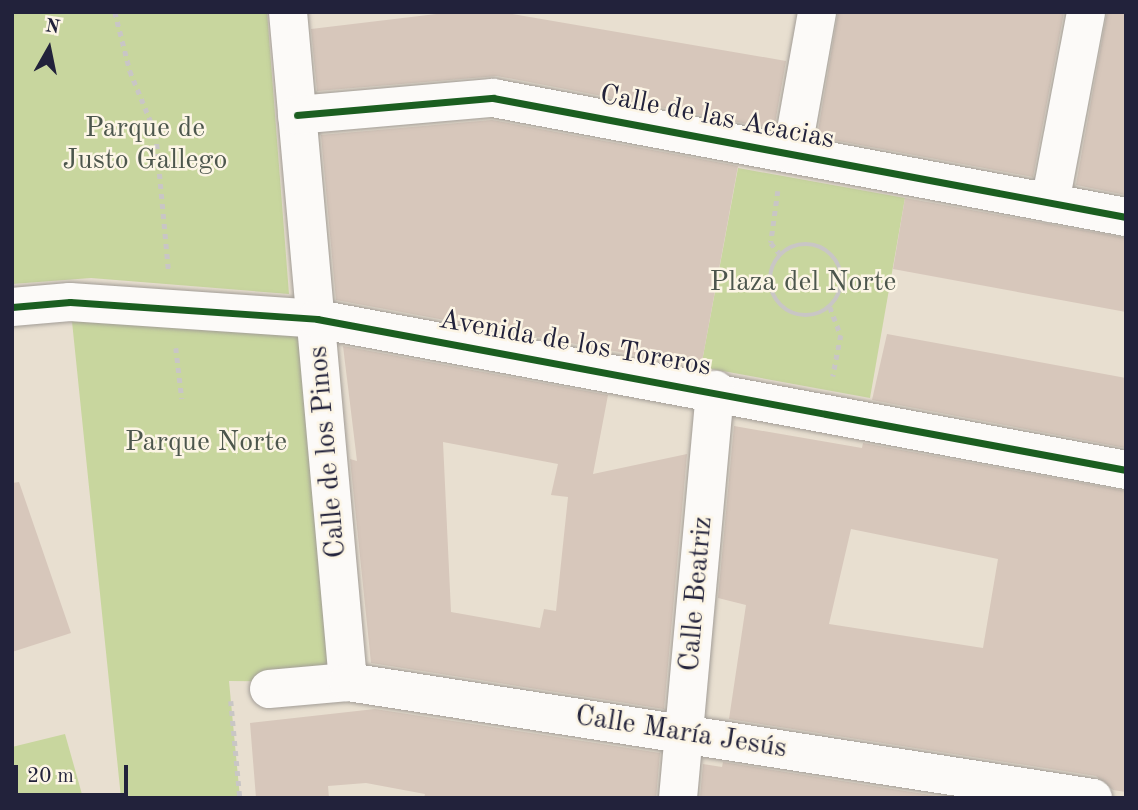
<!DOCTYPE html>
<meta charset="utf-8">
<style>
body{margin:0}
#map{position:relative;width:1138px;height:810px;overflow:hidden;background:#e8dfd0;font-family:"Old Standard TT",serif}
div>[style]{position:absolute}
.green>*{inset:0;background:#c8d69e}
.building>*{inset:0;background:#d7c7bb}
.path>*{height:4.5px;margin-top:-2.25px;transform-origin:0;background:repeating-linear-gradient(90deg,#c9c6c5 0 5px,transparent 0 10px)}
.path>.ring{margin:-2.25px;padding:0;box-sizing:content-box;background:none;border:4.5px solid #c9c6c5;border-radius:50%}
.roads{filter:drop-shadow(0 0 2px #a29d97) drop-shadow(0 0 2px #a29d97)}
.minor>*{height:38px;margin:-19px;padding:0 19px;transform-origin:19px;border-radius:19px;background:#fcfaf8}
.cycleway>*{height:7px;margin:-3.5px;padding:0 3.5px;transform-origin:3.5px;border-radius:3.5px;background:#1b5e20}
span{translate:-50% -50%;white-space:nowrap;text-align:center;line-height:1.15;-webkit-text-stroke:5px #fcf5e5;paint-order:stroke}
.street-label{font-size:28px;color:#22223b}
.park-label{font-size:28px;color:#4c564d}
.frame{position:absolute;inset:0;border:14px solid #22223b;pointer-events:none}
.north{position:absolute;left:14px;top:14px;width:70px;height:70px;-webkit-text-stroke:5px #fcf5e5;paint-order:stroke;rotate:9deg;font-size:19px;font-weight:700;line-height:28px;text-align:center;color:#22223b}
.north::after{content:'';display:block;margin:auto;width:24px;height:32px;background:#22223b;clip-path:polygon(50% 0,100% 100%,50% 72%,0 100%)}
.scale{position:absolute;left:14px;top:765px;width:114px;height:32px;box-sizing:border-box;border:4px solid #22223b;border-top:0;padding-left:9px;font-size:21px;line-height:24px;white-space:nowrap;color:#22223b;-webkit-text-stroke:5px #fcf5e5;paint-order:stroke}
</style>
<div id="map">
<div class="green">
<i style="clip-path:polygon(12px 12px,267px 12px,289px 294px,91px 278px,12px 284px)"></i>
<i style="clip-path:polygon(738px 168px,905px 198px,870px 398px,701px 367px)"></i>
<i style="clip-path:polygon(70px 302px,317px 319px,348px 682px,229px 681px,240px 798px,121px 798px)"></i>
<i style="clip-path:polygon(65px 734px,83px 798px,12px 798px,12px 747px)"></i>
</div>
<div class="building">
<i style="clip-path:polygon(453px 12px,501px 12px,786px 61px,774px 129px,497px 76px,317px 91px,311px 29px)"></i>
<i style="clip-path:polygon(838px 12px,1064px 12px,1033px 177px,817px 137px)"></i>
<i style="clip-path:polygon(1107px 12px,1126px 12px,1126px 195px,1076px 185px)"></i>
<i style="clip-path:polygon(492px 120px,738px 166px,701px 367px,336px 300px,321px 135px)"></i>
<i style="clip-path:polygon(905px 198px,1126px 238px,1126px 312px,893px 269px)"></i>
<i style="clip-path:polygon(887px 334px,1126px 378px,1126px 448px,872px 400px)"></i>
<i style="clip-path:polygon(evenodd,343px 346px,608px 395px,593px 474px,687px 454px,664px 709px,371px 663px,350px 459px,357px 461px,343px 346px,443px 442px,558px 464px,551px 495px,568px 497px,556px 611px,544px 609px,540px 628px,451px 612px,443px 442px)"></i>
<i style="clip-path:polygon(evenodd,734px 426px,862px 448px,863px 443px,1126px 491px,1126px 792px,1113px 790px,1096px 776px,729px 719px,746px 605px,718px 598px,734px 426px,851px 529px,998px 559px,983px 648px,829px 624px,851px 529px)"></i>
<i style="clip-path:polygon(19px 482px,71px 633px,12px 652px,12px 483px)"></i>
<i style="clip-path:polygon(375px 709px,660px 753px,656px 798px,424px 798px,425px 794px,366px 783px,328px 786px,329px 798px,256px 798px,250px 723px)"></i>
<i style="clip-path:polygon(723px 762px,949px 798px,700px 798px,703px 764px,722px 767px)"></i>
</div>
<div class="path">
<i style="left:115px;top:12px;width:61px;rotate:75.7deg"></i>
<i style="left:130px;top:71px;width:68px;rotate:67.6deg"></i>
<i style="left:156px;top:134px;width:140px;rotate:84.7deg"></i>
<i style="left:778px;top:191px;width:52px;rotate:97.7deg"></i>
<i style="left:771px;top:243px;width:14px;rotate:51deg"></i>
<i class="ring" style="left:770px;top:244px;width:67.5px;height:67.5px"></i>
<i style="left:830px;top:307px;width:30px;rotate:69deg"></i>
<i style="left:841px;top:335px;width:42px;rotate:101deg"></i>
<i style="left:176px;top:348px;width:51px;rotate:83.3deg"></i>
<i style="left:231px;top:701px;width:97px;rotate:84.7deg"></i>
</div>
<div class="roads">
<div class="minor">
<i style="left:288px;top:12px;width:673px;rotate:84.88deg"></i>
<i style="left:297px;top:115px;width:197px;rotate:-5deg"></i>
<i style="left:493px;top:98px;width:644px;rotate:10.65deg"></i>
<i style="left:792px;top:153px;width:143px;rotate:-79.9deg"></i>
<i style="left:1050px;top:203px;width:194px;rotate:-79.3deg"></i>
<i style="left:12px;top:307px;width:58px;rotate:-4.9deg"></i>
<i style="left:70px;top:302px;width:248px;rotate:3.9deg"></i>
<i style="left:317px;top:319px;width:823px;rotate:10.57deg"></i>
<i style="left:269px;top:689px;width:79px;rotate:-5.1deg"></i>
<i style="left:348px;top:682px;width:754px;rotate:8.85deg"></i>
<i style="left:678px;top:798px;width:410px;rotate:-84.8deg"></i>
</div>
</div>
<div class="cycleway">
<i style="left:297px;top:115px;width:197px;rotate:-5deg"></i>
<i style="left:493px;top:98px;width:644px;rotate:10.65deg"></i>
<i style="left:12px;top:307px;width:58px;rotate:-4.9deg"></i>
<i style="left:70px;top:302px;width:248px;rotate:3.9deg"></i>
<i style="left:317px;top:319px;width:823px;rotate:10.57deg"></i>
</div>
<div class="street-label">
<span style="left:717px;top:118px;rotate:11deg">Calle de las Acacias</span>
<span style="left:575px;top:344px;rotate:10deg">Avenida de los Toreros</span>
<span style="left:328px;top:452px;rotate:-95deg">Calle de los Pinos</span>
<span style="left:697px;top:594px;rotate:-85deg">Calle Beatriz</span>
<span style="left:681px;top:733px;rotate:9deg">Calle María Jesús</span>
</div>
<div class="park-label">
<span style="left:145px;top:145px">Parque de<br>Justo Gallego</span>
<span style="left:803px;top:283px">Plaza del Norte</span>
<span style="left:206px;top:443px">Parque Norte</span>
</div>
<div class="frame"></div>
<div class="north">N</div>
<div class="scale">20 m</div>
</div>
